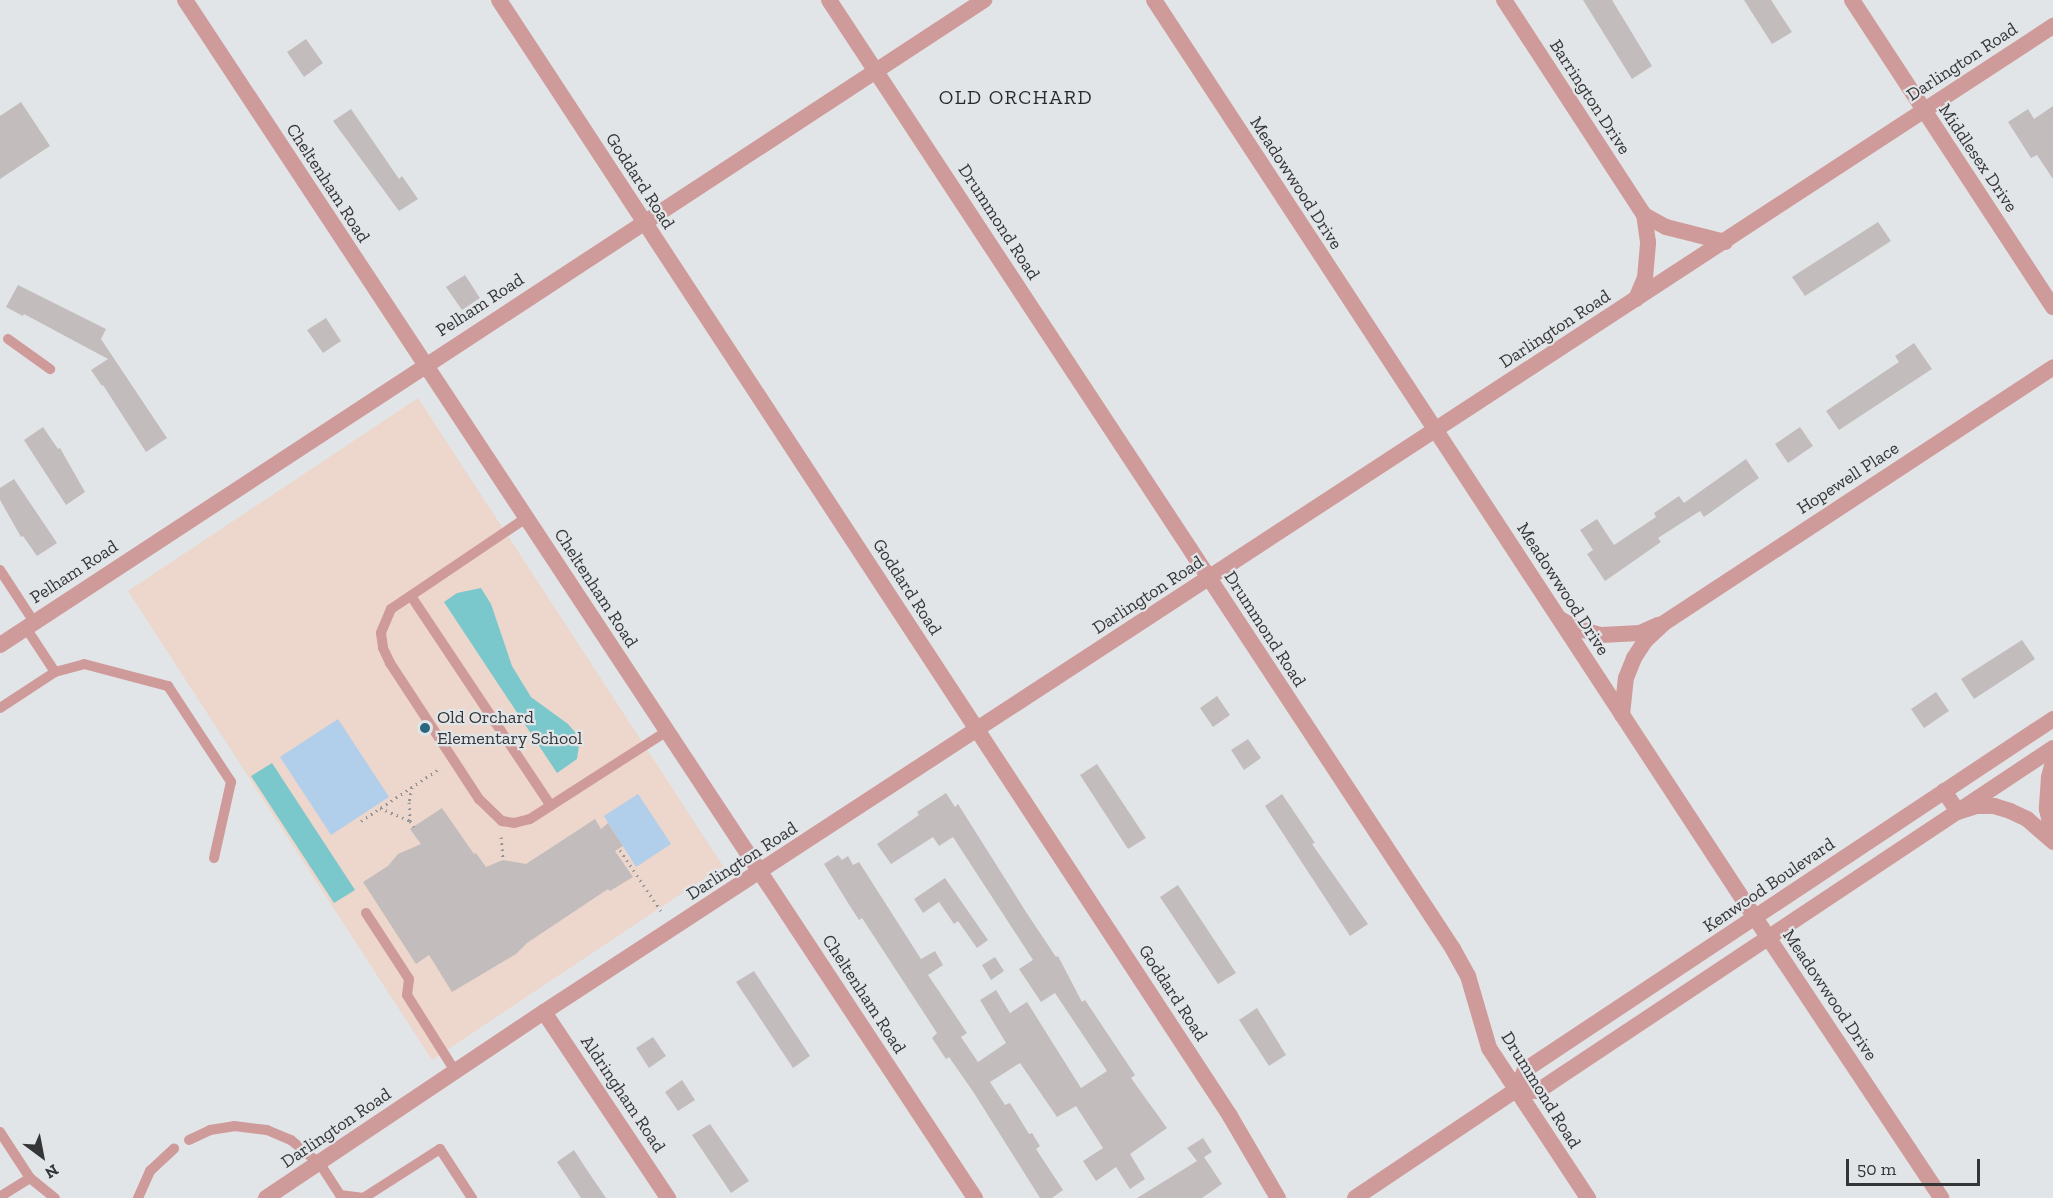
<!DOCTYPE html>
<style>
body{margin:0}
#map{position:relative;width:2053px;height:1198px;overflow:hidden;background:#e2e5e8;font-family:"Zilla Slab",serif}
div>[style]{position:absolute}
.education>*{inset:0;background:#edd6cb}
.green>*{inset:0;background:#b1cfea}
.water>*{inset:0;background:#7ac8cc}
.building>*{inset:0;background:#c2bdbc}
.path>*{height:3px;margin-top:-1.5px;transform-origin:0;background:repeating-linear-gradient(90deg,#919396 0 1.5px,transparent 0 6px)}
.service>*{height:10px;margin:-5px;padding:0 5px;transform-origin:5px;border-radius:5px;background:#cf9b9a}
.minor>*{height:16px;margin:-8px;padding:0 8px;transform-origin:8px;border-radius:8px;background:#cf9b9a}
.tertiary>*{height:16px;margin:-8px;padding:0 8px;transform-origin:8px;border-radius:8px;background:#cf9b9a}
.dots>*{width:16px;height:16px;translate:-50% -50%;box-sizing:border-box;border:3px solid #e2e5e8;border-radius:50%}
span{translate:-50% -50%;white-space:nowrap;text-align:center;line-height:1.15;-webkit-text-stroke:4.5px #e2e5e8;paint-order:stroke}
.street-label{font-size:18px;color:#343537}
.poi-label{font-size:18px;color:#343537}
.left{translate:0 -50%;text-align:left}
.neighbourhood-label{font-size:20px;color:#282a2d;letter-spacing:1.5px}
.north{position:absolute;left:12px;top:1126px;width:60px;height:60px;-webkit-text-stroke:4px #e2e5e8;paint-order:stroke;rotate:148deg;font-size:16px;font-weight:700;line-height:24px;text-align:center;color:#343537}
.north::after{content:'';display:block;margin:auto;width:21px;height:27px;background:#343537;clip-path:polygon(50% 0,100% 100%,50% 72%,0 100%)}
.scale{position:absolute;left:1846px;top:1159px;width:134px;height:27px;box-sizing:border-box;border:3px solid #343537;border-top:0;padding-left:8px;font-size:18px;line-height:21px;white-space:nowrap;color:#343537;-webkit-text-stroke:4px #e2e5e8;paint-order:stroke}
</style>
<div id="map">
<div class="education">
<i style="clip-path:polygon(418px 398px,723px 866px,432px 1060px,128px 591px)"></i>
</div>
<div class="green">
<i style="clip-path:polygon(338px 719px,389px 797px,331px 835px,280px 757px)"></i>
<i style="clip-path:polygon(638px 794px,671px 844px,636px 867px,604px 816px)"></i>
</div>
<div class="water">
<i style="clip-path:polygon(481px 588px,491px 604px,512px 666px,531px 697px,568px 724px,580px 738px,577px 759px,557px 773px,444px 602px,457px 593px)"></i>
<i style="clip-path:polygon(272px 763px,355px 890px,334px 903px,251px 776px)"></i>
</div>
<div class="building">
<i style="clip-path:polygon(1583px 0,1612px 0,1652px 66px,1632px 79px)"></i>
<i style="clip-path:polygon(1744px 0,1771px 0,1792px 32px,1772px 44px)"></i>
<i style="clip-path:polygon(306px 39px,323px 63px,304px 77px,287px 52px)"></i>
<i style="clip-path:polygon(21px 102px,50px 146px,0 179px,0 116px)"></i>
<i style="clip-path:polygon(2053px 106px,2053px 179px,2037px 155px,2031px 158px,2008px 122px,2028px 109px,2034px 119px)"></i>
<i style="clip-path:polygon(351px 109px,399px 179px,402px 176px,418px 199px,399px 211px,333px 121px)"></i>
<i style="clip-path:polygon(1878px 222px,1891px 241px,1805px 296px,1792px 277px)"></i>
<i style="clip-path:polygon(465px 275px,480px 298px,462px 310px,446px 287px)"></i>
<i style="clip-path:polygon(18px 285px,106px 329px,101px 339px,167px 438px,146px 452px,103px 385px,102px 386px,91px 370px,108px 359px,24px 314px,23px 316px,6px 307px)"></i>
<i style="clip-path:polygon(326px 318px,341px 341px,323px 353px,307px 330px)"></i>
<i style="clip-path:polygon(1914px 343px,1932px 369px,1839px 430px,1826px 411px,1899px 362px,1895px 356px)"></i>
<i style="clip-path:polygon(43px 427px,58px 449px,60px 448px,85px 492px,66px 505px,24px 440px)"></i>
<i style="clip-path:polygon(1800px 427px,1813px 446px,1788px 463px,1775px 444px)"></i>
<i style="clip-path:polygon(1746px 459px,1759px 478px,1704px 517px,1700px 511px,1658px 538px,1661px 542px,1605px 581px,1587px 554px,1593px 550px,1580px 530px,1597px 519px,1614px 545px,1656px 517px,1654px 513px,1679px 496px,1684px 503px)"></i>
<i style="clip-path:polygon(14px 479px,57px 543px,37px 556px,23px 536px,21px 537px,0 500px,0 488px)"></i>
<i style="clip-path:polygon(2022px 640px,2035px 659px,1974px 699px,1961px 679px)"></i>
<i style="clip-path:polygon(1936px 692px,1949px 711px,1924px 728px,1911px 709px)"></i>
<i style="clip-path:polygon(1217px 696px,1230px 715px,1213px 727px,1200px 708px)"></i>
<i style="clip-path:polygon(1248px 739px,1261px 758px,1244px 770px,1231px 750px)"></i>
<i style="clip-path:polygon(1097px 764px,1146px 838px,1128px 849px,1080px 775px)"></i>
<i style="clip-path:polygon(946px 793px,955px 807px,958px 804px,1026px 912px,1056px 957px,1058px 956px,1082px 1002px,1085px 1000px,1135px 1075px,1131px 1078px,1167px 1128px,1130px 1154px,1145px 1179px,1130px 1189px,1116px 1167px,1096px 1181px,1083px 1161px,1103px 1148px,1076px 1106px,1057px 1117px,1020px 1063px,990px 1082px,1005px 1105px,1010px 1103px,1029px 1134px,1032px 1133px,1040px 1146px,1036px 1149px,1063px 1190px,1052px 1198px,1040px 1198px,974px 1093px,949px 1057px,946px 1059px,932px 1038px,937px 1033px,862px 918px,859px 920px,848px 903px,824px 864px,838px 855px,842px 860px,848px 856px,853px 865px,859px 862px,921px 959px,935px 951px,943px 965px,928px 975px,967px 1033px,961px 1037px,978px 1062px,1006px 1043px,980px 1000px,996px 990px,1010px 1013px,1027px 1002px,1081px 1088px,1107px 1071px,1055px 993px,1041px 1002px,1019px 969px,1033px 960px,953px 837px,939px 846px,933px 837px,891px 864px,877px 844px,919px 815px,917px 812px)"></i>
<i style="clip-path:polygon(1282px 794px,1315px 843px,1312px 844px,1368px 924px,1350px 936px,1265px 806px)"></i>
<i style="clip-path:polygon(442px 808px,474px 854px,476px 853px,486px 867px,503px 860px,526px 864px,595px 819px,601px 829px,608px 823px,623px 846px,615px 851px,633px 877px,610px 891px,608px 889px,527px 943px,516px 954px,452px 992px,429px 955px,416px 964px,363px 882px,388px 866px,398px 854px,421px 844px,410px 829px)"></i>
<i style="clip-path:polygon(945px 878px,988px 940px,977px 948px,958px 921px,954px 924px,939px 902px,923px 913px,914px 899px)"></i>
<i style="clip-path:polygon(1178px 885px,1236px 973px,1218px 984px,1160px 897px)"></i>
<i style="clip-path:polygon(995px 957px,1004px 971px,991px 980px,982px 965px)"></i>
<i style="clip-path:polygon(754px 971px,810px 1056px,793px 1068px,736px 982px)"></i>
<i style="clip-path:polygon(1257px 1008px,1286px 1055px,1269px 1066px,1239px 1020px)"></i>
<i style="clip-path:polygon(653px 1037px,666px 1056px,649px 1068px,636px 1048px)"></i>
<i style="clip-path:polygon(682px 1080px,695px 1100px,678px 1111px,665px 1092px)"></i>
<i style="clip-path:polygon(710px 1124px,749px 1181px,731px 1193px,692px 1135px)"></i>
<i style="clip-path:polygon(1203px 1138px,1212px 1152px,1204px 1157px,1222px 1184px,1202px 1198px,1137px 1198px,1197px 1161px,1187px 1148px)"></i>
<i style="clip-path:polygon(574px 1150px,587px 1170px,606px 1198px,581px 1198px,557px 1162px)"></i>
</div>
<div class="path">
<i style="left:412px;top:787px;width:15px;rotate:101deg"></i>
<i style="left:409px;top:802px;width:19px;rotate:87deg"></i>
<i style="left:410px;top:821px;width:7px;rotate:56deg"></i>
<i style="left:380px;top:808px;width:33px;rotate:23deg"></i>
<i style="left:361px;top:821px;width:94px;rotate:-33.7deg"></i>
<i style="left:501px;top:837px;width:23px;rotate:85deg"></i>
<i style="left:620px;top:850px;width:73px;rotate:56.1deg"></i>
</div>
<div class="service">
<i style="left:8px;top:339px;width:52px;rotate:35.5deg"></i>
<i style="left:526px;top:518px;width:163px;rotate:146deg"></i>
<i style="left:391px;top:609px;width:26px;rotate:113deg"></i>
<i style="left:381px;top:633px;width:15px;rotate:82deg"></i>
<i style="left:383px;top:648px;width:17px;rotate:65deg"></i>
<i style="left:390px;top:663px;width:163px;rotate:56.8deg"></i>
<i style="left:479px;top:799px;width:32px;rotate:44deg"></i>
<i style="left:502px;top:821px;width:12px;rotate:9deg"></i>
<i style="left:514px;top:823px;width:16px;rotate:-14deg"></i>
<i style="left:530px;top:819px;width:163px;rotate:-32.7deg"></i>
<i style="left:0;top:570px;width:62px;rotate:56.8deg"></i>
<i style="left:411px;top:596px;width:252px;rotate:56.3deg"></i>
<i style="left:55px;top:672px;width:30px;rotate:-15deg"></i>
<i style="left:84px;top:664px;width:87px;rotate:14.7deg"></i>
<i style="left:168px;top:686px;width:115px;rotate:56.7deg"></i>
<i style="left:231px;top:782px;width:78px;rotate:102.6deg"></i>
<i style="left:0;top:708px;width:66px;rotate:-33.2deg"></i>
<i style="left:55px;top:672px;width:53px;rotate:-123.4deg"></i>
<i style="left:366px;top:913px;width:79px;rotate:56.9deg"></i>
<i style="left:409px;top:979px;width:16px;rotate:97deg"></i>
<i style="left:407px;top:995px;width:90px;rotate:57.7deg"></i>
<i style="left:0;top:1132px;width:55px;rotate:56.9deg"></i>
<i style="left:30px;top:1178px;width:36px;rotate:148deg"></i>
<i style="left:189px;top:1140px;width:23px;rotate:-25deg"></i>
<i style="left:210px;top:1130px;width:24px;rotate:-9deg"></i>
<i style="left:234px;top:1126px;width:33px;rotate:7deg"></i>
<i style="left:267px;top:1130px;width:26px;rotate:23deg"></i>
<i style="left:291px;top:1140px;width:38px;rotate:40deg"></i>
<i style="left:320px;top:1164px;width:37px;rotate:57deg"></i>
<i style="left:340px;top:1195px;width:26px;rotate:7deg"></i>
<i style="left:30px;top:1178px;width:32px;rotate:39deg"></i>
<i style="left:365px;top:1197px;width:89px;rotate:-32.6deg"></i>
<i style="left:440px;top:1149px;width:59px;rotate:56.9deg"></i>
<i style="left:138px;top:1198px;width:30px;rotate:-66deg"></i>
<i style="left:150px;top:1171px;width:33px;rotate:-43deg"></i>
</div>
<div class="minor">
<i style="left:185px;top:0;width:1435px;rotate:56.6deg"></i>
<i style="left:499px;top:0;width:1334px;rotate:56.77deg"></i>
<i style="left:1230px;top:1116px;width:95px;rotate:59.7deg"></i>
<i style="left:829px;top:0;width:1136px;rotate:56.67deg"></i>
<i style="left:1453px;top:949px;width:31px;rotate:61deg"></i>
<i style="left:1468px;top:976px;width:75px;rotate:73.7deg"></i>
<i style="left:1489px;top:1048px;width:180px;rotate:56.6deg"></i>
<i style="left:1154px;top:0;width:1081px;rotate:56.78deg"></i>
<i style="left:1746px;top:904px;width:353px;rotate:56.4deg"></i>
<i style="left:1504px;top:0;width:257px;rotate:56.9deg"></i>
<i style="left:1644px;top:215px;width:25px;rotate:29deg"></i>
<i style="left:1666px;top:227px;width:61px;rotate:14.3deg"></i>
<i style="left:1852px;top:0;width:367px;rotate:56.8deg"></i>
<i style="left:1636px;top:299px;width:23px;rotate:-67deg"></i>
<i style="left:1645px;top:278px;width:36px;rotate:-85deg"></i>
<i style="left:1648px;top:242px;width:27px;rotate:-98deg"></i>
<i style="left:1560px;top:619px;width:18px;rotate:29deg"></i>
<i style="left:1576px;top:628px;width:26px;rotate:16deg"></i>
<i style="left:1601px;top:635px;width:39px;rotate:-3deg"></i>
<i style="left:1640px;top:633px;width:20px;rotate:-24deg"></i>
<i style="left:0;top:645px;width:1177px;rotate:-33.24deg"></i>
<i style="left:1622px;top:715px;width:37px;rotate:-84deg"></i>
<i style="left:1626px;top:678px;width:22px;rotate:-68deg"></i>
<i style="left:1634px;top:658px;width:20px;rotate:-57deg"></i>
<i style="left:1645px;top:641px;width:26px;rotate:-43deg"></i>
<i style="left:1664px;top:623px;width:466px;rotate:-33.3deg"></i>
<i style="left:2053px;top:762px;width:16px;rotate:105deg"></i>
<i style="left:2049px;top:777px;width:32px;rotate:94deg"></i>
<i style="left:2047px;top:809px;width:29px;rotate:78deg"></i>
<i style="left:1944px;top:791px;width:25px;rotate:56deg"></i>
<i style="left:1958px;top:812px;width:19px;rotate:-18deg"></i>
<i style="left:1976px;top:806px;width:18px"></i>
<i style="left:1994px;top:806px;width:17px;rotate:17deg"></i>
<i style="left:2010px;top:811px;width:19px;rotate:25deg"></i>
<i style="left:2027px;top:819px;width:35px;rotate:41deg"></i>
<i style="left:544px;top:1012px;width:224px;rotate:56.3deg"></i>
<i style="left:266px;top:1198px;width:334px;rotate:-33.8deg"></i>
<i style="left:544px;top:1012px;width:1803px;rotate:-33.16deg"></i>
</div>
<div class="tertiary">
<i style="left:1516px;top:1090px;width:22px;rotate:3deg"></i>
<i style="left:1538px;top:1091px;width:619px;rotate:-33.66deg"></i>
<i style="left:1355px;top:1198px;width:194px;rotate:-33.9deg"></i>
<i style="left:1516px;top:1090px;width:22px;rotate:-66deg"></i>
<i style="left:1525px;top:1070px;width:634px;rotate:-33.61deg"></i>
</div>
<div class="dots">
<i style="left:425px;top:728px;background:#2a677e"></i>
</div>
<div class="street-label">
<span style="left:1962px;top:62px;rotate:-33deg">Darlington Road</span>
<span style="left:1590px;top:97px;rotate:57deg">Barrington Drive</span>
<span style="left:1978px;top:158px;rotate:56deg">Middlesex Drive</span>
<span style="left:640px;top:181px;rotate:57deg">Goddard Road</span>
<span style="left:328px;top:183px;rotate:57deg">Cheltenham Road</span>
<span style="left:1296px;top:183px;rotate:57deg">Meadowwood Drive</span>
<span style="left:999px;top:222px;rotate:57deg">Drummond Road</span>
<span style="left:480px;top:305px;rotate:-33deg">Pelham Road</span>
<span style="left:1555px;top:329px;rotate:-33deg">Darlington Road</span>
<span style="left:1848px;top:478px;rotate:-33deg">Hopewell Place</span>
<span style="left:74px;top:572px;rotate:-33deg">Pelham Road</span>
<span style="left:907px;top:587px;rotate:57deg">Goddard Road</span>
<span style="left:596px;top:588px;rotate:57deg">Cheltenham Road</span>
<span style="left:1563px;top:589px;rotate:57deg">Meadowwood Drive</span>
<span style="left:1148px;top:595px;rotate:-33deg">Darlington Road</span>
<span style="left:1265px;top:629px;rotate:57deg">Drummond Road</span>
<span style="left:742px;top:861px;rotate:-33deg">Darlington Road</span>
<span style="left:1769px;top:885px;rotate:-34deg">Kenwood Boulevard</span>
<span style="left:1173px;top:993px;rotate:57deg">Goddard Road</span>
<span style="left:864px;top:994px;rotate:57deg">Cheltenham Road</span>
<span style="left:1830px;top:995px;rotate:56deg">Meadowwood Drive</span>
<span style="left:1541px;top:1090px;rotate:58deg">Drummond Road</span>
<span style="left:623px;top:1094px;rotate:56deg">Aldringham Road</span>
<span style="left:336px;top:1128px;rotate:-34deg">Darlington Road</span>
</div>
<div class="poi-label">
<span class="left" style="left:437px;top:728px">Old Orchard<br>Elementary School</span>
</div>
<div class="neighbourhood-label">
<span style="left:1016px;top:97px">OLD ORCHARD</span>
</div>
<div class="north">N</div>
<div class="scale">50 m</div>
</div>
